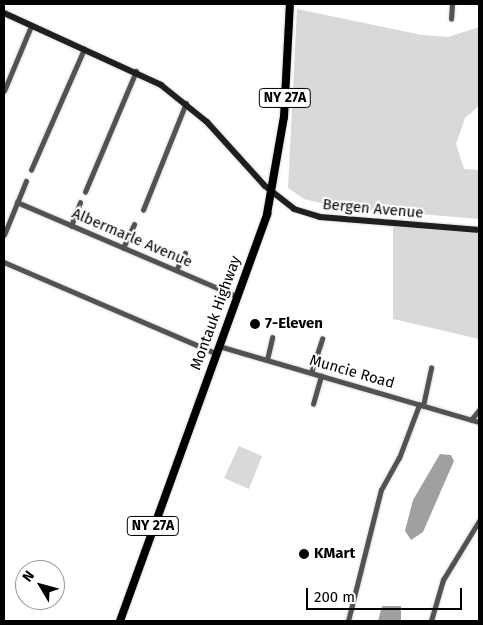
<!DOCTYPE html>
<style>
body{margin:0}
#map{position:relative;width:483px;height:625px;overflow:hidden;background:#fff;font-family:"Fira Sans",sans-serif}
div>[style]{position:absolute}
.green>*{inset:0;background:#d9d9d9}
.water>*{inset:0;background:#a0a0a0}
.roads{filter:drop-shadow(0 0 1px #dbdbdb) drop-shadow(0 0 1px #dbdbdb)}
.street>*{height:4.5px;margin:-2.25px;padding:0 2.25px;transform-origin:2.25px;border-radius:2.25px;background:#525252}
.secondary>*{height:6px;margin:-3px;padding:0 3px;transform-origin:3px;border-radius:3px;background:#1f1f1f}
.primary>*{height:8px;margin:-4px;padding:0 4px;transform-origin:4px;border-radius:4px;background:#000}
.dots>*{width:14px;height:14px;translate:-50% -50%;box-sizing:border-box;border:2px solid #fff;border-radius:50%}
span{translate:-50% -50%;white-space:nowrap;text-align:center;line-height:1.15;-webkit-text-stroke:4px #fff;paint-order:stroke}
.shield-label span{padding:1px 4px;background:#fff;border:1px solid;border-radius:4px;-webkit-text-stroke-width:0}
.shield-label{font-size:14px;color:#000;font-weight:700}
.street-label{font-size:15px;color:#000}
.poi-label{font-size:15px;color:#000;font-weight:700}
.left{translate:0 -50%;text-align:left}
.frame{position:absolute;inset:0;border:5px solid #000;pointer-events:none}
.north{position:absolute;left:15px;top:560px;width:50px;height:50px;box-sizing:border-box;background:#fff;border:1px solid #999;border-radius:50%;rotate:307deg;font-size:14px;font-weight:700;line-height:20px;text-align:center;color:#000}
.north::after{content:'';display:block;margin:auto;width:18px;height:22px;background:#000;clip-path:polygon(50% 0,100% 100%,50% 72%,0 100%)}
.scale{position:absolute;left:306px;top:588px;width:156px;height:22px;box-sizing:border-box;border:2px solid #000;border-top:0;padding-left:6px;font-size:15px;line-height:18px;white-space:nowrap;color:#000;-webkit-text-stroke:4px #fff;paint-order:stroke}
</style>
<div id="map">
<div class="green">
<i style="clip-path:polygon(297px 9px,422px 35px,448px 37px,479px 27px,479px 106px,465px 118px,456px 144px,464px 169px,479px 170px,479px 219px,337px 207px,304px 199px,288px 188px)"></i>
<i style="clip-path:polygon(393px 222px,479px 230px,479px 339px,393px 319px)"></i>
<i style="clip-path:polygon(239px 446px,262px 456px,249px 489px,224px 478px)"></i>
</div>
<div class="water">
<i style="clip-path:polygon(440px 454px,451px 455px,454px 461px,423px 532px,411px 540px,405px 531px,413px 500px)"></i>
<i style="clip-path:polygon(382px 606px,401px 606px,401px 621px,378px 621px)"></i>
</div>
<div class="roads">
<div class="street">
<i style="left:451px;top:19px;width:15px;rotate:-86deg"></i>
<i style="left:4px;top:91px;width:70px;rotate:-67.4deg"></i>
<i style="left:31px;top:170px;width:132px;rotate:-66.3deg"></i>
<i style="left:85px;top:192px;width:131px;rotate:-67.1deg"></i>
<i style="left:17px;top:202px;width:238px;rotate:23.2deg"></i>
<i style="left:143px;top:210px;width:115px;rotate:-68.1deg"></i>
<i style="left:71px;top:226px;width:25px;rotate:-69deg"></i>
<i style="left:4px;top:235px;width:58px;rotate:-67.8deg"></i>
<i style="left:123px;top:248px;width:26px;rotate:-65deg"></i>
<i style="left:4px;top:262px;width:230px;rotate:23.3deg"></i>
<i style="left:176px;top:270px;width:19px;rotate:-62deg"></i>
<i style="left:219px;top:346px;width:271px;rotate:16.3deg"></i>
<i style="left:267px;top:360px;width:23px;rotate:-77deg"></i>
<i style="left:311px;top:373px;width:36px;rotate:-72deg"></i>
<i style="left:313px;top:404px;width:29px;rotate:-74deg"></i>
<i style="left:423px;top:406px;width:39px;rotate:-78deg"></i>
<i style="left:471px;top:420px;width:13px;rotate:-51deg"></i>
<i style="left:348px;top:621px;width:135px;rotate:-75.9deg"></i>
<i style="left:381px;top:490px;width:37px;rotate:-61deg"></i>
<i style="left:399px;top:458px;width:57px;rotate:-69.3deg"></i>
<i style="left:431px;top:621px;width:43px;rotate:-73.7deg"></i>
<i style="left:443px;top:580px;width:69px;rotate:-58.6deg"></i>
</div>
<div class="secondary">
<i style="left:4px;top:13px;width:173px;rotate:24.6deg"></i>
<i style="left:161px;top:85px;width:59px;rotate:38.8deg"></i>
<i style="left:207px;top:122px;width:86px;rotate:47.8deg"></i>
<i style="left:265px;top:186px;width:37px;rotate:38deg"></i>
<i style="left:294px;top:209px;width:27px;rotate:17deg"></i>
<i style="left:320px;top:217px;width:160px;rotate:4.7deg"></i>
</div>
<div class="primary">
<i style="left:120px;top:621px;width:433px;rotate:-70.1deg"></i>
<i style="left:267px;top:214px;width:98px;rotate:-80.1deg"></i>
<i style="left:284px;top:117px;width:113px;rotate:-87deg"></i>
</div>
</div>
<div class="dots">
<i style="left:255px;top:324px;background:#000"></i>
<i style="left:304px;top:554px;background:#000"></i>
</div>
<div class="shield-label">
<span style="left:285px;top:98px">NY 27A</span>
<span style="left:153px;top:526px">NY 27A</span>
</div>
<div class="street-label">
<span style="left:373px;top:209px;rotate:5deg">Bergen Avenue</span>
<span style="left:132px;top:238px;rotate:23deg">Albermarle Avenue</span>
<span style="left:216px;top:313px;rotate:-70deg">Montauk Highway</span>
<span style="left:352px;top:372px;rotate:16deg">Muncie Road</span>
</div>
<div class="poi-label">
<span class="left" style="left:265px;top:324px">7-Eleven</span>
<span class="left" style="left:314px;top:554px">KMart</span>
</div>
<div class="frame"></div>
<div class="north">N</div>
<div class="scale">200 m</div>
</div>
